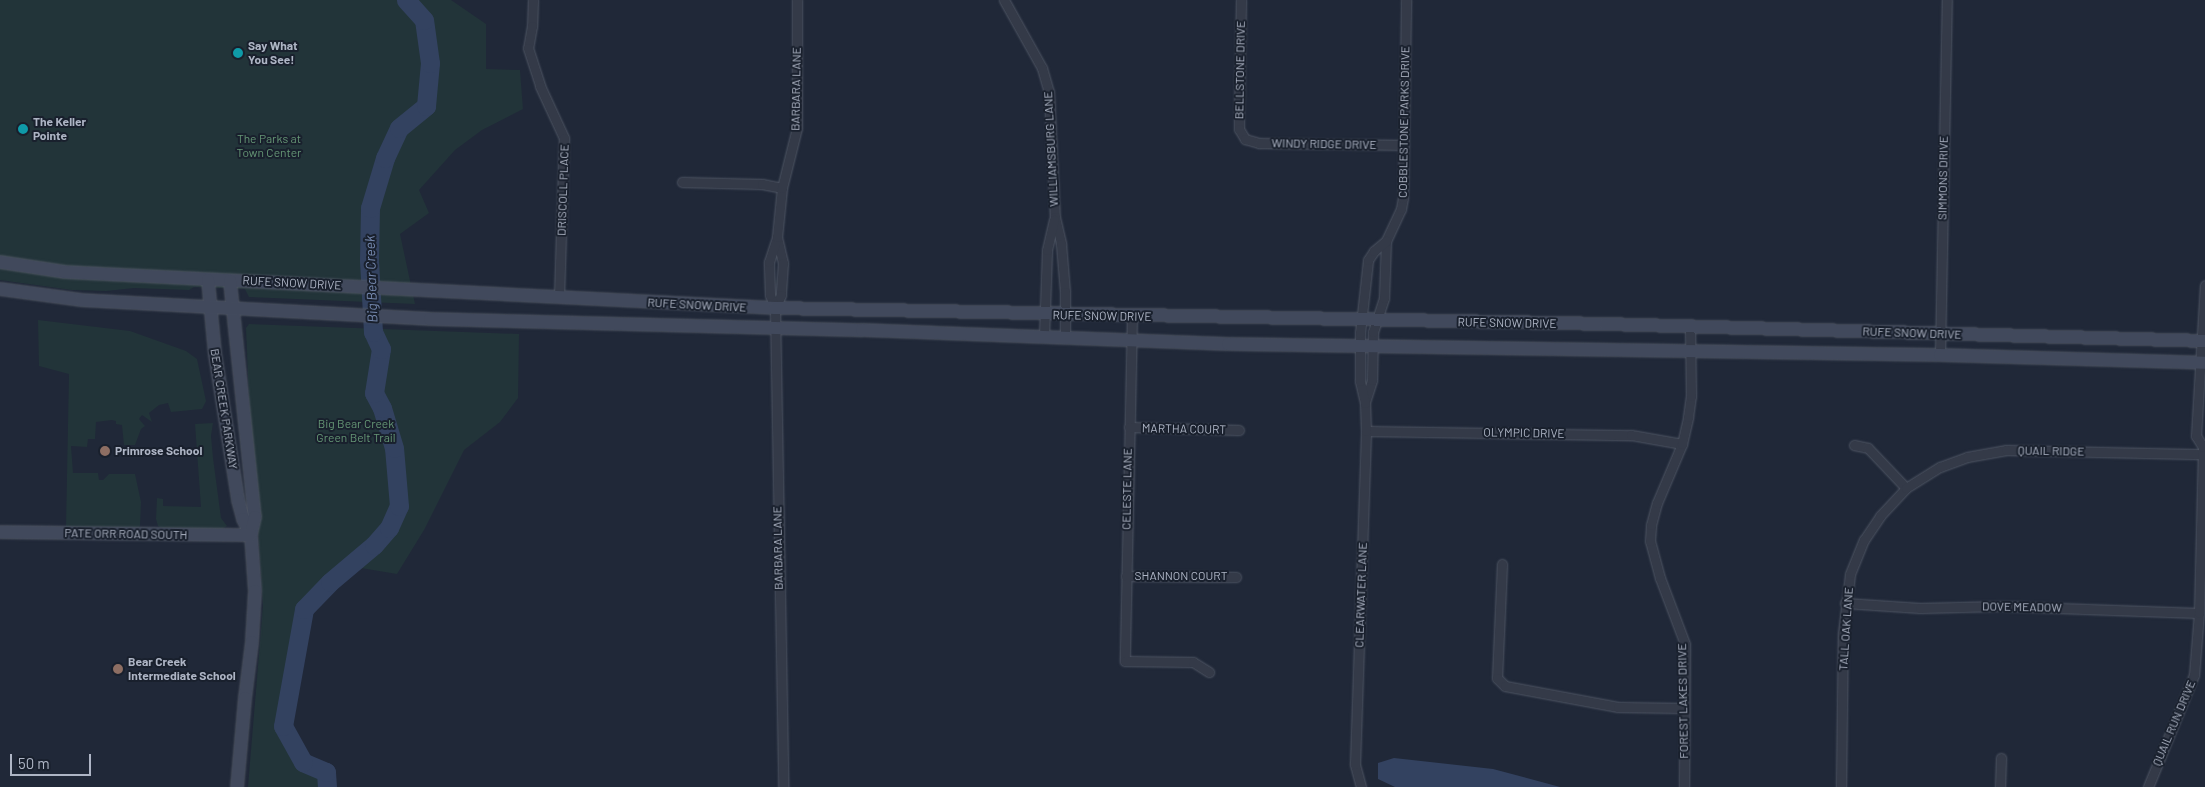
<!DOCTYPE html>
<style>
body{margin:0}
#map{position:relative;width:2205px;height:787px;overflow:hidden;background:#202838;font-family:Barlow,sans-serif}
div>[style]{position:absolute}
.green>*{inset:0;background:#223439}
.water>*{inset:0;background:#334260}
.river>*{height:19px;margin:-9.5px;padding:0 9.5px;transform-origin:9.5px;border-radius:9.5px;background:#334260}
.roads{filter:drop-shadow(0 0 1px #4e5563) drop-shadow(0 0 1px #4e5563)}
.street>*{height:9px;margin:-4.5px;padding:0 4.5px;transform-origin:4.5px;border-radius:4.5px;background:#343a48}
.secondary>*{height:12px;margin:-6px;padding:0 6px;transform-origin:6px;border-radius:6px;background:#41495c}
.dots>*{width:14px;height:14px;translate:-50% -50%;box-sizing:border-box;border:2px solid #19202d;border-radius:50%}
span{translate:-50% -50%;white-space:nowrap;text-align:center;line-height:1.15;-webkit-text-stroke:4px #19202d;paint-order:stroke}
.poi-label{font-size:12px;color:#aeb5c5;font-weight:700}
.left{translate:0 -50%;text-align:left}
.street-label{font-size:12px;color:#aeb5c5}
.park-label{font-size:12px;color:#659675}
.water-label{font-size:14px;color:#7588ae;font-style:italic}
.scale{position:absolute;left:10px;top:754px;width:81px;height:22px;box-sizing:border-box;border:2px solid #aeb5c5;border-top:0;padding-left:6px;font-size:15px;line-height:18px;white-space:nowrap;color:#aeb5c5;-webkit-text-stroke:4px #19202d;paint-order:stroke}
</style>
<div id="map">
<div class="green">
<i style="clip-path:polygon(0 0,451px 0,486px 24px,486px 69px,520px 70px,523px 109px,482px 130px,455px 150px,419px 190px,429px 213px,400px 234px,415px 304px,249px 297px,245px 289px,194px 287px,189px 290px,134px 288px,106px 291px,72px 290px,0 280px)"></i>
<i style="clip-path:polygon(38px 320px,130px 331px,186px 351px,197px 359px,206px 401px,202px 409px,171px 412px,168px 403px,159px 405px,149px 413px,152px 422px,142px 415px,139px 419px,145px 426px,141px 429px,135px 445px,124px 445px,122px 425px,116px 424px,116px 421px,112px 420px,96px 422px,95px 439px,88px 439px,87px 447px,71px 446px,73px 473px,98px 473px,99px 480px,103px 480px,109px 474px,135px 474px,141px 502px,140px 526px,137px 529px,66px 527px,69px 374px,39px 366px)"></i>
<i style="clip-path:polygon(249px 324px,519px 334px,518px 398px,500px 422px,464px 450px,424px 530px,397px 574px,349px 566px,304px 609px,283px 726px,303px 762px,326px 772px,327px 787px,248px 787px,263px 606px,249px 400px,246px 328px)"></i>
<i style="clip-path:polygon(213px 423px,211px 436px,213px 458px,221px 518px,227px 526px,222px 529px,165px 530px,158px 526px,156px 519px,157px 498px,163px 499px,163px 506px,201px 507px,195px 424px)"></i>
</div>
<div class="water">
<i style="clip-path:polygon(1394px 758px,1493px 769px,1560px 787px,1395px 787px,1378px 779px,1378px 763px)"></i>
</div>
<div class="river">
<i style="left:327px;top:787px;width:15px;rotate:-94deg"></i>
<i style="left:326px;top:772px;width:25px;rotate:-157deg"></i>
<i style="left:303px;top:762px;width:41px;rotate:-119.1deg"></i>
<i style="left:283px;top:726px;width:119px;rotate:-79.8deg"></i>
<i style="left:304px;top:609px;width:37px;rotate:-46deg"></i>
<i style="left:330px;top:582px;width:57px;rotate:-40.1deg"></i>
<i style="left:374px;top:545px;width:23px;rotate:-49deg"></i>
<i style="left:389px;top:528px;width:24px;rotate:-66deg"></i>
<i style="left:399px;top:506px;width:58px;rotate:-94.9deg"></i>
<i style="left:394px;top:448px;width:42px;rotate:-106.7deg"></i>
<i style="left:382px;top:408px;width:17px;rotate:-118deg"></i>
<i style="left:374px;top:393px;width:45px;rotate:-81deg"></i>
<i style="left:381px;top:349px;width:19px;rotate:-115deg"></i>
<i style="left:373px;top:332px;width:72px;rotate:-93.2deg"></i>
<i style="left:369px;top:260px;width:52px;rotate:-88.9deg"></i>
<i style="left:370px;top:208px;width:52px;rotate:-73.3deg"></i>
<i style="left:385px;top:158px;width:33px;rotate:-65deg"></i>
<i style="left:399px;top:128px;width:35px;rotate:-39deg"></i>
<i style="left:426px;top:106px;width:43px;rotate:-84.7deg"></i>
<i style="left:430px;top:63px;width:43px;rotate:-97.9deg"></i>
<i style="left:424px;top:20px;width:27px;rotate:-132deg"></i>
</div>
<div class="roads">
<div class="street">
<i style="left:533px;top:0;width:26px;rotate:92deg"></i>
<i style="left:532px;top:26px;width:22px;rotate:100deg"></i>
<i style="left:528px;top:48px;width:40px;rotate:72deg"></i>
<i style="left:540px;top:86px;width:57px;rotate:65.2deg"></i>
<i style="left:564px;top:138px;width:159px;rotate:91.8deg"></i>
<i style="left:1004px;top:0;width:78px;rotate:60.8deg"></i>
<i style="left:1042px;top:68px;width:25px;rotate:74deg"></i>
<i style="left:1049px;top:92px;width:125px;rotate:87.3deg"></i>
<i style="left:1055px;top:217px;width:28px;rotate:77deg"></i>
<i style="left:1061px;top:244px;width:48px;rotate:85.2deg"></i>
<i style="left:1065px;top:292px;width:46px;rotate:90deg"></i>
<i style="left:1241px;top:0;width:118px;rotate:91deg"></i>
<i style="left:1239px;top:118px;width:11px;rotate:90deg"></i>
<i style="left:1239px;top:129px;width:12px;rotate:59deg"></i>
<i style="left:1245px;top:139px;width:15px;rotate:16deg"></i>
<i style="left:1259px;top:143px;width:145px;rotate:0.8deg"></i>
<i style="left:682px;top:182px;width:80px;rotate:1.4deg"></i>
<i style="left:762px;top:184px;width:20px;rotate:11deg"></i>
<i style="left:777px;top:237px;width:27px;rotate:77deg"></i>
<i style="left:783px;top:263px;width:32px;rotate:94deg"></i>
<i style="left:781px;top:295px;width:14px;rotate:115deg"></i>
<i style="left:775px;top:308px;width:479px;rotate:89deg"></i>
<i style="left:775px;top:308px;width:14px;rotate:-111deg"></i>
<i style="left:770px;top:295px;width:33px;rotate:-92deg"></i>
<i style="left:769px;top:262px;width:26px;rotate:-72deg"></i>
<i style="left:777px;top:237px;width:49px;rotate:-84.2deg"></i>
<i style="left:782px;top:188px;width:62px;rotate:-76deg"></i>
<i style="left:797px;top:128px;width:128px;rotate:-90deg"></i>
<i style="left:1132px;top:316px;width:345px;rotate:91.2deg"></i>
<i style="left:1125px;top:661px;width:68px;rotate:0.8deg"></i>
<i style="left:1193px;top:662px;width:19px;rotate:32deg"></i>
<i style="left:1044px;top:337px;width:87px;rotate:-88deg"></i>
<i style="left:1047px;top:250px;width:31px;rotate:-77deg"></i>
<i style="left:1940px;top:355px;width:355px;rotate:-88.9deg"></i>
<i style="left:1365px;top:402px;width:23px;rotate:-72deg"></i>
<i style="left:1372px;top:380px;width:48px;rotate:-88.8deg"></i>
<i style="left:1373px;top:332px;width:36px;rotate:-72deg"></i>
<i style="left:1384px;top:298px;width:57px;rotate:-88deg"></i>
<i style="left:1386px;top:241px;width:35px;rotate:-65deg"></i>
<i style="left:1401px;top:209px;width:11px;rotate:-80deg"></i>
<i style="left:1403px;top:198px;width:198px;rotate:-89.1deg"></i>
<i style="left:1129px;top:427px;width:110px;rotate:1.6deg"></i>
<i style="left:1366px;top:431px;width:265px;rotate:0.9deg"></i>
<i style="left:1631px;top:435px;width:52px;rotate:10deg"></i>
<i style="left:1854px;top:445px;width:14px;rotate:12deg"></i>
<i style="left:1868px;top:448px;width:55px;rotate:46.5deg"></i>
<i style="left:1502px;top:564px;width:114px;rotate:92.5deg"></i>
<i style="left:1497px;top:678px;width:11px;rotate:45deg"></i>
<i style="left:1505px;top:686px;width:115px;rotate:10.5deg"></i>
<i style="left:1618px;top:707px;width:66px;rotate:0.9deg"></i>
<i style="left:1126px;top:576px;width:110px;rotate:0.5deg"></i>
<i style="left:1845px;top:603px;width:75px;rotate:3.8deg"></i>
<i style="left:1920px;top:608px;width:81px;rotate:-1.4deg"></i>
<i style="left:2001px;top:606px;width:198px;rotate:2deg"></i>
<i style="left:1361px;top:787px;width:24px;rotate:-105deg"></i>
<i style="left:1355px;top:764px;width:333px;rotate:-88.1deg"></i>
<i style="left:1366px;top:431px;width:28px;rotate:-92deg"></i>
<i style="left:1365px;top:403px;width:23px;rotate:-103deg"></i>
<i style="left:1360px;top:381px;width:48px;rotate:-90deg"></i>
<i style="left:1360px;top:333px;width:73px;rotate:-83.7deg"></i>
<i style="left:1368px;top:260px;width:11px;rotate:-56deg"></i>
<i style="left:1374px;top:251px;width:16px;rotate:-40deg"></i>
<i style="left:1684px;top:787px;width:143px;rotate:-89.6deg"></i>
<i style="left:1685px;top:644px;width:71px;rotate:-110.7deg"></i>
<i style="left:1660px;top:578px;width:38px;rotate:-105deg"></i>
<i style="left:1650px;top:541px;width:16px;rotate:-86deg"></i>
<i style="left:1651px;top:525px;width:23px;rotate:-75deg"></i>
<i style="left:1657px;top:503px;width:64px;rotate:-67deg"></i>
<i style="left:1682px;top:444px;width:28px;rotate:-77deg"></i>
<i style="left:1688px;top:417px;width:21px;rotate:-82deg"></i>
<i style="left:1691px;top:396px;width:69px;rotate:-90.8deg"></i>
<i style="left:1841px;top:787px;width:154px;rotate:-89.3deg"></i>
<i style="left:1843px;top:633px;width:59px;rotate:-83.2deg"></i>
<i style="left:1850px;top:574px;width:37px;rotate:-68deg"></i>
<i style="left:1864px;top:540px;width:29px;rotate:-56deg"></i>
<i style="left:1880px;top:516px;width:38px;rotate:-47deg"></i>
<i style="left:1906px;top:488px;width:40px;rotate:-32deg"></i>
<i style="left:1940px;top:467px;width:29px;rotate:-20deg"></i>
<i style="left:1967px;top:457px;width:40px;rotate:-10deg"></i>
<i style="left:2006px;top:450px;width:199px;rotate:1.2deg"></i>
<i style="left:2000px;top:787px;width:29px;rotate:-88deg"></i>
<i style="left:2148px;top:787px;width:121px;rotate:-67.7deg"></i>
<i style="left:2194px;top:675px;width:62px;rotate:-85.4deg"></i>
<i style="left:2199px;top:613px;width:166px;rotate:-88.6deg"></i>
<i style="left:2203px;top:447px;width:13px;rotate:-122deg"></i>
<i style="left:2196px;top:436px;width:151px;rotate:-86.6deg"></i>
</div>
<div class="secondary">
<i style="left:0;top:262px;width:66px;rotate:8.7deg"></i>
<i style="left:65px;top:272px;width:711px;rotate:2.9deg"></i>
<i style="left:775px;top:308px;width:830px;rotate:1.1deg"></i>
<i style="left:1605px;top:324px;width:600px;rotate:1.62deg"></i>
<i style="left:208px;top:280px;width:74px;rotate:84.6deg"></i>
<i style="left:215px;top:354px;width:148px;rotate:81deg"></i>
<i style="left:238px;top:500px;width:20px;rotate:75deg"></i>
<i style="left:243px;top:519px;width:18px;rotate:63deg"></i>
<i style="left:230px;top:281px;width:237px;rotate:84deg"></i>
<i style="left:255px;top:517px;width:18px;rotate:103deg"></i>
<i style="left:251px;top:535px;width:56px;rotate:85.9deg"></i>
<i style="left:255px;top:591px;width:51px;rotate:93.4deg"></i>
<i style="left:252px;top:642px;width:56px;rotate:97.1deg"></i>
<i style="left:245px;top:698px;width:89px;rotate:95.1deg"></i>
<i style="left:0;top:289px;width:82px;rotate:7.7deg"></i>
<i style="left:81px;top:300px;width:350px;rotate:3.1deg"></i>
<i style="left:430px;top:319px;width:432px;rotate:1.5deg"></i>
<i style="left:862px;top:330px;width:366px;rotate:2.2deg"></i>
<i style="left:1228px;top:344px;width:712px;rotate:0.89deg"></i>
<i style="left:1940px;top:355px;width:265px;rotate:1.7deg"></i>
<i style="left:0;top:532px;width:251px;rotate:0.7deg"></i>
</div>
</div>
<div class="dots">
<i style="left:238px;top:53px;background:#0f9aa8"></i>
<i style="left:23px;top:129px;background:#0f9aa8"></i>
<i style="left:105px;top:451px;background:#8d6e63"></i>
<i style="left:118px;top:669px;background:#8d6e63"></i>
</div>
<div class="poi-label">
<span class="left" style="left:248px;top:53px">Say What<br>You See!</span>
<span class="left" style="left:33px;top:129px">The Keller<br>Pointe</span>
<span class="left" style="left:115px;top:451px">Primrose School</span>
<span class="left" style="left:128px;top:669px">Bear Creek<br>Intermediate School</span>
</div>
<div class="street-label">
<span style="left:1240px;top:70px;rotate:-89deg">BELLSTONE DRIVE</span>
<span style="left:796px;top:89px;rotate:-89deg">BARBARA LANE</span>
<span style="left:1404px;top:122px;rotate:-89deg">COBBLESTONE PARKS DRIVE</span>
<span style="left:1324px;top:144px;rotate:1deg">WINDY RIDGE DRIVE</span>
<span style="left:1051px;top:149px;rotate:-93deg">WILLIAMSBURG LANE</span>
<span style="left:1943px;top:178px;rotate:-89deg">SIMMONS DRIVE</span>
<span style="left:563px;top:190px;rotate:-88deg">DRISCOLL PLACE</span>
<span style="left:292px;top:283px;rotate:3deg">RUFE SNOW DRIVE</span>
<span style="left:697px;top:305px;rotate:3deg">RUFE SNOW DRIVE</span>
<span style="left:1102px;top:316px;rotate:1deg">RUFE SNOW DRIVE</span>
<span style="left:1507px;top:323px;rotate:1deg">RUFE SNOW DRIVE</span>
<span style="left:1912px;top:333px;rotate:2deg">RUFE SNOW DRIVE</span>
<span style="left:224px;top:409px;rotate:81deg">BEAR CREEK PARKWAY</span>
<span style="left:1184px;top:429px;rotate:1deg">MARTHA COURT</span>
<span style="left:1524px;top:433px;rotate:1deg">OLYMPIC DRIVE</span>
<span style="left:2051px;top:451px;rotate:1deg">QUAIL RIDGE</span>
<span style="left:1127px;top:489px;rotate:-89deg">CELESTE LANE</span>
<span style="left:126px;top:534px;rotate:1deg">PATE ORR ROAD SOUTH</span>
<span style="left:778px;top:548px;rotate:-91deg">BARBARA LANE</span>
<span style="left:1181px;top:576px">SHANNON COURT</span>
<span style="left:1361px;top:595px;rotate:-88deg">CLEARWATER LANE</span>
<span style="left:2022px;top:607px;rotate:1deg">DOVE MEADOW</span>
<span style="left:1846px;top:629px;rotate:-86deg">TALL OAK LANE</span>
<span style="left:1683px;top:701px;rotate:-91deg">FOREST LAKES DRIVE</span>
<span style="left:2174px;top:723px;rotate:-67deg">QUAIL RUN DRIVE</span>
</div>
<div class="park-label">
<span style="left:269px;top:146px">The Parks at<br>Town Center</span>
<span style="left:356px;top:431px">Big Bear Creek<br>Green Belt Trail</span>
</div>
<div class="water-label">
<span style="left:371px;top:279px;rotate:-92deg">Big Bear Creek</span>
</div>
<div class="scale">50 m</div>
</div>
